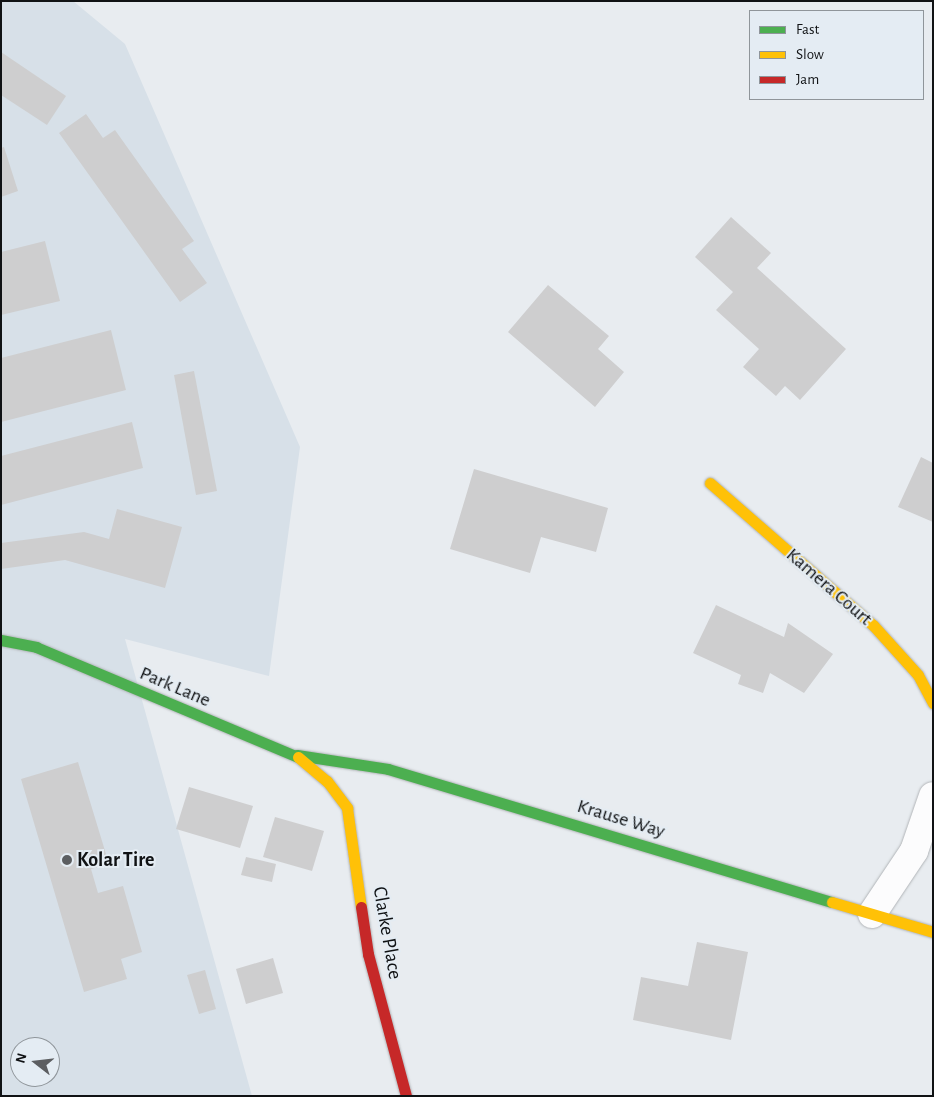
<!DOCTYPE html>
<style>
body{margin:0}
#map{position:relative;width:934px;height:1097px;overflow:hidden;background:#e8ecf0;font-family:"Alegreya Sans",sans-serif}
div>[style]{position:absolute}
.built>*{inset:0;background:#d7e0e8}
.building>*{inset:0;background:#cececf}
.roads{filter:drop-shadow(0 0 1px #b2b5b8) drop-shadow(0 0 1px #b2b5b8)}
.street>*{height:28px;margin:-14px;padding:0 14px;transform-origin:14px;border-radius:14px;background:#fcfcfd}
.fast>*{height:11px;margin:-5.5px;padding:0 5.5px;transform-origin:5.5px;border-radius:5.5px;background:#4caf50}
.slow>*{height:11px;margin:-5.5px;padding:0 5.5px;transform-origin:5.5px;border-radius:5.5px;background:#ffc107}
.jam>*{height:11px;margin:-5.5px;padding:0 5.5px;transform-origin:5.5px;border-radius:5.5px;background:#c62828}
.dots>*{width:14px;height:14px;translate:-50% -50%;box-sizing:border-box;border:2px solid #e4ecf3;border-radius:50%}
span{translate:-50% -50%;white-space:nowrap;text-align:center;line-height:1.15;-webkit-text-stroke:4px #e4ecf3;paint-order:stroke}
.street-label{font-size:20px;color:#101214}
.poi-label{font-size:20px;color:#101214;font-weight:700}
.left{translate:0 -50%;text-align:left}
.frame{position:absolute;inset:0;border:2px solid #101214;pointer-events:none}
.legend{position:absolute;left:749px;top:10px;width:175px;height:90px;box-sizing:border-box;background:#e4ecf3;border:1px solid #8f959a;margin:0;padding:6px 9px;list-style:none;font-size:15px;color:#101214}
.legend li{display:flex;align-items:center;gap:10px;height:25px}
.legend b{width:25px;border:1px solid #8f959a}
.north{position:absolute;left:10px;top:1037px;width:50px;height:50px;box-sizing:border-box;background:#e4ecf3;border:1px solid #8f959a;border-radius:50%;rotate:286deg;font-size:14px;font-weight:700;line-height:20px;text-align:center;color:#101214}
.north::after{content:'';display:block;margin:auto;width:18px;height:22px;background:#5c5e61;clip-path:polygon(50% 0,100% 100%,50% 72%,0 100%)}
</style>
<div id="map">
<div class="built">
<i style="clip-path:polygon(evenodd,1px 1px,73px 1px,125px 44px,300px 447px,269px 676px,125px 639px,252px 1096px,1px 1096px,1px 1px,20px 1047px,50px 1047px,50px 1077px,20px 1077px,20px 1047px)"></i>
</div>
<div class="building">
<i style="clip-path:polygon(1px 52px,66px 96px,47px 125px,1px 95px)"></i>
<i style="clip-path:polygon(86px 114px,103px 138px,115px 130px,194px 241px,182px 249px,207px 283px,180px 302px,59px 133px)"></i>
<i style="clip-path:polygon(4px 147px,18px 191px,1px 197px,1px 148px)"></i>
<i style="clip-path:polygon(731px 217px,771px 253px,757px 268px,846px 349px,800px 400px,785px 386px,776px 396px,743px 367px,759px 349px,716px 310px,733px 292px,695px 257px)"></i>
<i style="clip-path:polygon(45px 241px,60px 301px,1px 315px,1px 252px)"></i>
<i style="clip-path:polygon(548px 285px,609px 336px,598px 349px,624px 372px,595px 407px,508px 332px)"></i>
<i style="clip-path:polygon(111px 330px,126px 390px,1px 422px,1px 358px)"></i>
<i style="clip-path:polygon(194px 371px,217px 491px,196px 495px,174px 375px)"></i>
<i style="clip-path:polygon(132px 422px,143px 468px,1px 505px,1px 456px)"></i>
<i style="clip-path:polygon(921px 457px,933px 463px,933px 522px,898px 507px)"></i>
<i style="clip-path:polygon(474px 469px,608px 508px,596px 552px,541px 537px,530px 573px,450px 549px)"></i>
<i style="clip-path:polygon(117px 509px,182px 527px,165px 588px,65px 560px,1px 569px,1px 543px,84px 532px,109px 539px)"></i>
<i style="clip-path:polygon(716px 605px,784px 637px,788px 623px,833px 654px,804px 693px,770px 673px,763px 693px,738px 684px,741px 675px,693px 653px)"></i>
<i style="clip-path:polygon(78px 762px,109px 864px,91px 869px,98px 893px,123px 886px,142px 952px,121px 959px,127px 979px,84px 992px,21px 779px)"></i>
<i style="clip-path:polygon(189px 787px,253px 806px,240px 848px,176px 829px)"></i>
<i style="clip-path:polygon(275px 817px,324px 831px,312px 871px,263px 857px)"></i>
<i style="clip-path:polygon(246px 857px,276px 864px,272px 882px,241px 875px)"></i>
<i style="clip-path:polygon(697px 942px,748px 952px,731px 1040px,633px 1020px,641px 977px,688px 986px)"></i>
<i style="clip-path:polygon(273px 958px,283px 993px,246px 1004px,236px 969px)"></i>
<i style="clip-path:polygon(205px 970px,216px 1009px,199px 1014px,187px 975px)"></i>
</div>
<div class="roads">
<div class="street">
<i style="left:872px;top:914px;width:76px;rotate:-56.3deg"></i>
<i style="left:914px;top:851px;width:58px;rotate:-70.9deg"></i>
</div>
<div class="fast">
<i style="left:1px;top:640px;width:36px;rotate:11deg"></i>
<i style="left:36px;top:647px;width:284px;rotate:22.8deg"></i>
<i style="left:297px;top:755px;width:92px;rotate:8.7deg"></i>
<i style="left:388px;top:769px;width:463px;rotate:16.7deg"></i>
</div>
<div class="slow">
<i style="left:710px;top:483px;width:216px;rotate:41.1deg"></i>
<i style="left:873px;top:625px;width:67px;rotate:48deg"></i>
<i style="left:918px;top:675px;width:32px;rotate:62deg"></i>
<i style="left:298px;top:757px;width:38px;rotate:40deg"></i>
<i style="left:327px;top:781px;width:34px;rotate:53deg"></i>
<i style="left:347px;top:808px;width:100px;rotate:82deg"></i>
<i style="left:832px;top:902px;width:105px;rotate:16.5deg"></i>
</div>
<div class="jam">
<i style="left:361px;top:907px;width:48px;rotate:81.5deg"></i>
<i style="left:368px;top:954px;width:147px;rotate:75deg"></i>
</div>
</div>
<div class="dots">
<i style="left:67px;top:860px;background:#5c5e61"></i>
</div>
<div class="street-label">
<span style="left:829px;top:587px;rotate:41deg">Kamera Court</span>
<span style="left:175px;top:687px;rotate:23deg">Park Lane</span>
<span style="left:621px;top:819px;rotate:17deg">Krause Way</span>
<span style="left:387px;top:933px;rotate:80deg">Clarke Place</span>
</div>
<div class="poi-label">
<span class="left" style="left:77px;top:860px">Kolar Tire</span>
</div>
<div class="frame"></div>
<ul class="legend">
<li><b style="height:6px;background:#4caf50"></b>Fast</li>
<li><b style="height:6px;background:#ffc107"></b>Slow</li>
<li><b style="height:6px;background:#c62828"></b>Jam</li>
</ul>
<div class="north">N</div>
</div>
